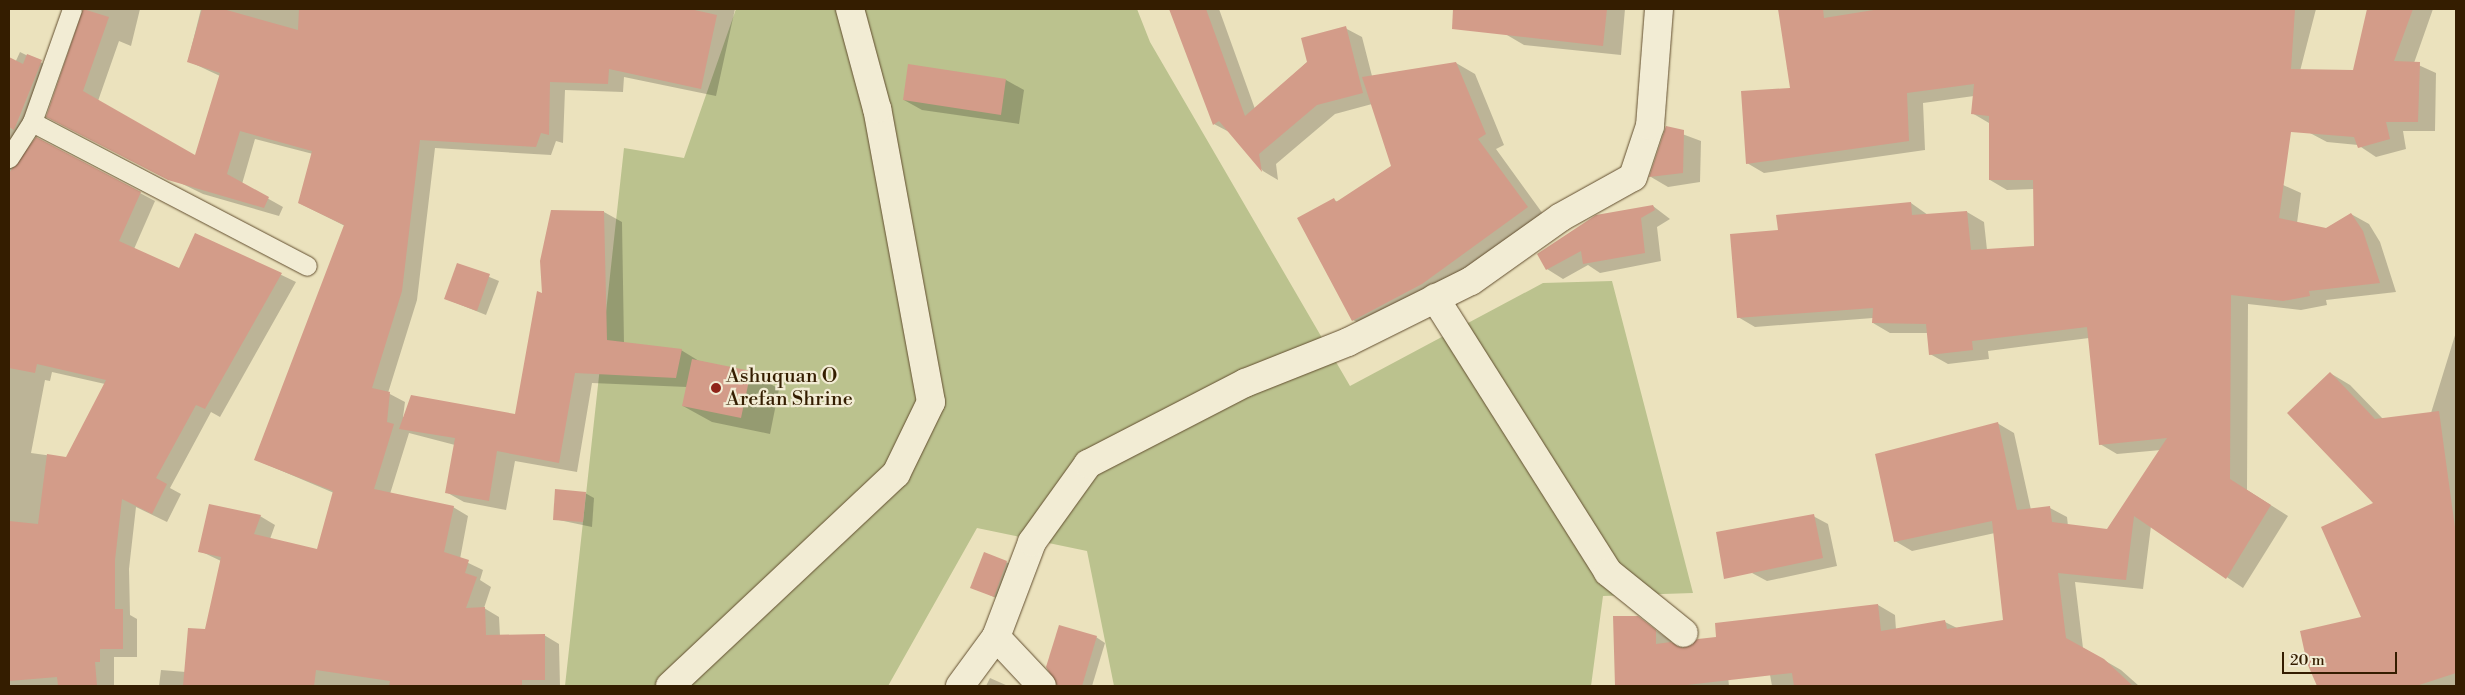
<!DOCTYPE html>
<style>
body{margin:0}
#map{position:relative;width:2465px;height:695px;overflow:hidden;background:#ebe2bd;font-family:"Libre Bodoni",serif}
div>[style]{position:absolute}
.green>*{inset:0;background:#bbc28e}
.shadow>*{inset:0;background:#0003}
.building>*{inset:0;background:#d39c89}
.roads{filter:drop-shadow(0 0 1px #624e2f) drop-shadow(0 0 1px #624e2f)}
.lane>*{height:19px;margin:-9.5px;padding:0 9.5px;transform-origin:9.5px;border-radius:9.5px;background:#f2ecd4}
.street>*{height:28px;margin:-14px;padding:0 14px;transform-origin:14px;border-radius:14px;background:#f2ecd4}
.dots>*{width:14px;height:14px;translate:-50% -50%;box-sizing:border-box;border:2px solid #f2ecd4;border-radius:50%}
span{translate:-50% -50%;white-space:nowrap;text-align:center;line-height:1.15;-webkit-text-stroke:4.5px #f2ecd4;paint-order:stroke}
.poi-label{font-size:20px;color:#341d00}
.left{translate:0 -50%;text-align:left}
.frame{position:absolute;inset:0;border:10px solid #341d00;pointer-events:none}
.scale{position:absolute;left:2282px;top:652px;width:115px;height:22px;box-sizing:border-box;border:2px solid #341d00;border-top:0;padding-left:6px;font-size:15px;line-height:18px;white-space:nowrap;color:#341d00;-webkit-text-stroke:4px #f2ecd4;paint-order:stroke}
</style>
<div id="map">
<div class="green">
<i style="clip-path:polygon(736px 9px,1137px 9px,1150px 42px,1350px 386px,1543px 283px,1612px 281px,1693px 593px,1603px 596px,1591px 686px,1114px 686px,1087px 551px,977px 528px,888px 686px,565px 686px,624px 148px,684px 158px)"></i>
</div>
<div class="shadow">
<i style="clip-path:polygon(84px 9px,140px 9px,131px 46px,119px 41px,98px 101px,196px 157px,220px 76px,188px 61px,201px 9px,735px 9px,716px 96px,624px 77px,623px 92px,565px 90px,563px 143px,556px 141px,551px 155px,435px 148px,417px 300px,388px 393px,405px 402px,403px 417px,516px 416px,543px 295px,604px 212px,622px 222px,624px 343px,681px 350px,699px 361px,750px 372px,779px 389px,770px 434px,712px 422px,683px 406px,687px 387px,592px 383px,577px 472px,515px 461px,506px 510px,464px 502px,446px 492px,455px 445px,409px 433px,390px 494px,453px 507px,468px 516px,460px 559px,483px 570px,480px 580px,491px 587px,484px 608px,499px 617px,500px 636px,544px 635px,559px 644px,560px 686px,159px 686px,161px 670px,186px 672px,206px 631px,221px 561px,200px 551px,260px 516px,275px 525px,270px 539px,318px 550px,334px 493px,256px 460px,345px 226px,299px 203px,313px 154px,255px 139px,242px 184px,283px 207px,279px 216px,203px 194px,62px 125px)"></i>
<i style="clip-path:polygon(1171px 9px,1219px 9px,1255px 109px,1345px 28px,1362px 37px,1372px 76px,1456px 63px,1475px 74px,1504px 145px,1496px 149px,1546px 218px,1372px 331px,1353px 320px,1334px 200px,1338px 202px,1392px 166px,1372px 104px,1335px 114px,1276px 164px,1278px 180px,1263px 171px,1231px 133px,1214px 124px)"></i>
<i style="clip-path:polygon(1509px 9px,1625px 9px,1621px 55px,1524px 45px,1507px 35px)"></i>
<i style="clip-path:polygon(1779px 9px,2010px 9px,2026px 13px,2027px 9px,2091px 9px,2088px 15px,2168px 56px,2180px 9px,2316px 9px,2272px 180px,2301px 193px,2297px 223px,2315px 235px,2351px 214px,2369px 224px,2380px 242px,2396px 292px,2326px 300px,2327px 305px,2301px 310px,2248px 304px,2247px 490px,2288px 516px,2243px 588px,2151px 526px,2143px 589px,2075px 582px,2083px 648px,2121px 670px,2139px 686px,1772px 686px,1760px 619px,1878px 605px,1895px 615px,1896px 630px,1945px 622px,1957px 628px,2005px 621px,1995px 533px,1912px 551px,1895px 541px,1997px 423px,2014px 433px,2031px 510px,2050px 508px,2067px 517px,2068px 526px,2107px 530px,2161px 450px,2117px 454px,2100px 444px,2089px 338px,1988px 351px,1989px 359px,1948px 364px,1930px 354px,1928px 333px,1890px 333px,1873px 323px,1873px 318px,1755px 327px,1738px 317px,1779px 232px,1911px 203px,1928px 215px,1967px 212px,1984px 222px,1987px 250px,2035px 247px,2034px 189px,2007px 190px,1990px 180px,1989px 123px,1972px 113px,1974px 96px,1923px 103px,1925px 150px,1764px 173px,1747px 163px,1791px 89px)"></i>
<i style="clip-path:polygon(2368px 9px,2433px 9px,2414px 63px,2436px 73px,2435px 131px,2403px 131px,2406px 149px,2376px 157px,2358px 145px,2327px 142px,2310px 133px,2354px 71px)"></i>
<i style="clip-path:polygon(evenodd,20px 52px,56px 70px,14px 161px,15px 169px,140px 193px,155px 201px,134px 249px,180px 269px,196px 234px,296px 282px,220px 417px,211px 412px,170px 488px,181px 494px,167px 522px,136px 507px,129px 569px,130px 615px,137px 619px,137px 657px,114px 657px,114px 686px,9px 686px,9px 76px,20px 52px,52px 372px,105px 384px,67px 458px,31px 453px,45px 380px,50px 381px,52px 372px)"></i>
<i style="clip-path:polygon(909px 65px,1006px 80px,1024px 90px,1019px 124px,922px 110px,904px 100px)"></i>
<i style="clip-path:polygon(1666px 128px,1701px 141px,1700px 182px,1668px 187px,1651px 177px)"></i>
<i style="clip-path:polygon(1653px 206px,1670px 219px,1657px 227px,1661px 261px,1600px 273px,1588px 265px,1563px 279px,1547px 269px,1538px 254px)"></i>
<i style="clip-path:polygon(458px 264px,499px 281px,486px 315px,446px 299px)"></i>
<i style="clip-path:polygon(2456px 332px,2456px 686px,2319px 686px,2301px 632px,2363px 618px,2375px 504px,2330px 373px,2350px 385px,2383px 419px,2431px 413px)"></i>
<i style="clip-path:polygon(585px 493px,594px 498px,592px 527px,554px 519px)"></i>
<i style="clip-path:polygon(1813px 516px,1828px 524px,1837px 566px,1767px 581px,1752px 573px)"></i>
<i style="clip-path:polygon(1006px 562px,1015px 567px,1003px 601px,972px 587px)"></i>
<i style="clip-path:polygon(1614px 617px,1637px 617px,1671px 641px,1671px 647px,1725px 648px,1729px 686px,1616px 686px)"></i>
<i style="clip-path:polygon(1096px 637px,1105px 643px,1092px 686px,1058px 684px)"></i>
<i style="clip-path:polygon(990px 678px,1008px 686px,986px 686px)"></i>
</div>
<div class="building">
<i style="clip-path:polygon(83px 9px,109px 17px,83px 91px,195px 155px,220px 73px,187px 62px,202px 9px,223px 9px,298px 30px,299px 9px,690px 9px,717px 15px,701px 89px,609px 69px,608px 84px,550px 82px,549px 135px,541px 133px,536px 147px,420px 140px,402px 291px,372px 388px,390px 392px,387px 422px,394px 424px,374px 489px,454px 506px,444px 552px,469px 560px,465px 573px,477px 577px,466px 608px,485px 607px,486px 635px,545px 634px,545px 680px,522px 680px,522px 686px,389px 686px,390px 681px,316px 670px,314px 686px,183px 686px,188px 628px,205px 629px,221px 557px,198px 552px,209px 504px,261px 515px,254px 534px,317px 549px,333px 491px,254px 460px,344px 225px,298px 203px,312px 151px,240px 131px,227px 174px,269px 197px,264px 208px,168px 180px,46px 117px)"></i>
<i style="clip-path:polygon(1169px 9px,1206px 9px,1245px 116px,1307px 62px,1301px 38px,1346px 26px,1363px 93px,1317px 105px,1259px 154px,1262px 172px,1219px 121px,1213px 125px)"></i>
<i style="clip-path:polygon(1453px 9px,1607px 9px,1603px 46px,1452px 29px)"></i>
<i style="clip-path:polygon(1778px 9px,1823px 9px,1824px 18px,1880px 9px,2295px 9px,2291px 69px,2353px 70px,2367px 9px,2413px 9px,2394px 61px,2420px 62px,2418px 122px,2386px 122px,2390px 139px,2358px 148px,2354px 137px,2291px 132px,2279px 218px,2326px 228px,2351px 213px,2363px 231px,2380px 283px,2309px 291px,2310px 296px,2283px 301px,2231px 295px,2230px 479px,2271px 505px,2226px 579px,2134px 516px,2126px 580px,2058px 573px,2066px 638px,2104px 659px,2133px 686px,1794px 686px,1792px 673px,1678px 686px,1615px 686px,1613px 616px,1638px 616px,1656px 630px,1656px 644px,1671px 642px,1682px 648px,1698px 639px,1716px 637px,1715px 623px,1878px 604px,1881px 631px,1945px 620px,1947px 629px,2003px 620px,1992px 521px,1894px 542px,1875px 454px,1998px 422px,2017px 510px,2050px 506px,2052px 522px,2107px 529px,2167px 438px,2099px 445px,2087px 327px,1972px 341px,1973px 350px,1929px 355px,1926px 324px,1872px 323px,1873px 308px,1737px 318px,1730px 234px,1778px 230px,1776px 215px,1911px 202px,1912px 215px,1967px 211px,1971px 250px,2034px 246px,2033px 180px,1989px 180px,1989px 116px,1971px 114px,1974px 84px,1907px 93px,1909px 141px,1746px 164px,1741px 91px,1790px 88px)"></i>
<i style="clip-path:polygon(27px 54px,42px 60px,14px 130px,9px 127px,9px 57px,23px 64px)"></i>
<i style="clip-path:polygon(1456px 62px,1486px 134px,1478px 139px,1528px 207px,1422px 284px,1352px 321px,1297px 218px,1334px 198px,1336px 202px,1391px 166px,1362px 77px)"></i>
<i style="clip-path:polygon(908px 64px,1006px 79px,1001px 115px,903px 100px)"></i>
<i style="clip-path:polygon(1666px 126px,1684px 130px,1683px 173px,1649px 177px)"></i>
<i style="clip-path:polygon(36px 137px,141px 192px,119px 241px,179px 268px,195px 233px,282px 273px,205px 409px,196px 405px,156px 478px,167px 484px,152px 514px,122px 499px,115px 560px,115px 609px,123px 609px,123px 649px,100px 649px,100px 662px,95px 662px,97px 686px,58px 686px,57px 677px,9px 681px,9px 521px,38px 524px,47px 454px,66px 457px,106px 380px,37px 364px,35px 373px,9px 368px,9px 173px)"></i>
<i style="clip-path:polygon(1653px 205px,1655px 210px,1641px 218px,1645px 253px,1583px 264px,1581px 251px,1546px 270px,1537px 254px,1596px 215px)"></i>
<i style="clip-path:polygon(551px 210px,604px 211px,607px 340px,682px 349px,676px 378px,575px 373px,559px 463px,497px 451px,489px 501px,445px 493px,455px 438px,399px 429px,411px 395px,515px 414px,537px 291px,542px 293px,540px 261px)"></i>
<i style="clip-path:polygon(457px 263px,490px 274px,477px 311px,444px 299px)"></i>
<i style="clip-path:polygon(692px 359px,751px 371px,741px 418px,682px 406px)"></i>
<i style="clip-path:polygon(2330px 372px,2375px 419px,2439px 411px,2456px 535px,2456px 673px,2416px 686px,2317px 686px,2307px 663px,2300px 631px,2361px 617px,2321px 527px,2373px 503px,2287px 413px)"></i>
<i style="clip-path:polygon(555px 489px,586px 492px,583px 522px,553px 520px)"></i>
<i style="clip-path:polygon(1814px 514px,1823px 558px,1724px 579px,1716px 532px)"></i>
<i style="clip-path:polygon(984px 552px,1007px 561px,994px 597px,970px 588px)"></i>
<i style="clip-path:polygon(1059px 625px,1097px 636px,1082px 686px,1057px 685px,1046px 667px)"></i>
</div>
<div class="roads">
<div class="lane">
<i style="left:32px;top:122px;width:310px;rotate:27.6deg"></i>
<i style="left:9px;top:158px;width:43px;rotate:-57.4deg"></i>
<i style="left:32px;top:122px;width:120px;rotate:-70.5deg"></i>
</div>
<div class="street">
<i style="left:1435px;top:298px;width:324px;rotate:57.7deg"></i>
<i style="left:1608px;top:572px;width:97px;rotate:38.8deg"></i>
<i style="left:996px;top:637px;width:67px;rotate:46.8deg"></i>
<i style="left:670px;top:686px;width:310px;rotate:-43.2deg"></i>
<i style="left:896px;top:474px;width:80px;rotate:-64.1deg"></i>
<i style="left:931px;top:402px;width:298px;rotate:-100.4deg"></i>
<i style="left:877px;top:109px;width:104px;rotate:-105.1deg"></i>
<i style="left:960px;top:686px;width:61px;rotate:-53.7deg"></i>
<i style="left:996px;top:637px;width:102px;rotate:-69.2deg"></i>
<i style="left:1032px;top:542px;width:96px;rotate:-54.3deg"></i>
<i style="left:1088px;top:464px;width:177px;rotate:-27.3deg"></i>
<i style="left:1245px;top:383px;width:111px;rotate:-21.7deg"></i>
<i style="left:1348px;top:342px;width:137px;rotate:-26.4deg"></i>
<i style="left:1471px;top:281px;width:110px;rotate:-35.4deg"></i>
<i style="left:1561px;top:217px;width:82px;rotate:-29.1deg"></i>
<i style="left:1633px;top:177px;width:54px;rotate:-71.6deg"></i>
<i style="left:1650px;top:126px;width:117px;rotate:-85.6deg"></i>
</div>
</div>
<div class="dots">
<i style="left:716px;top:388px;background:#8f2418"></i>
</div>
<div class="poi-label">
<span class="left" style="left:726px;top:388px">Ashuquan O<br>Arefan Shrine</span>
</div>
<div class="frame"></div>
<div class="scale">20 m</div>
</div>
